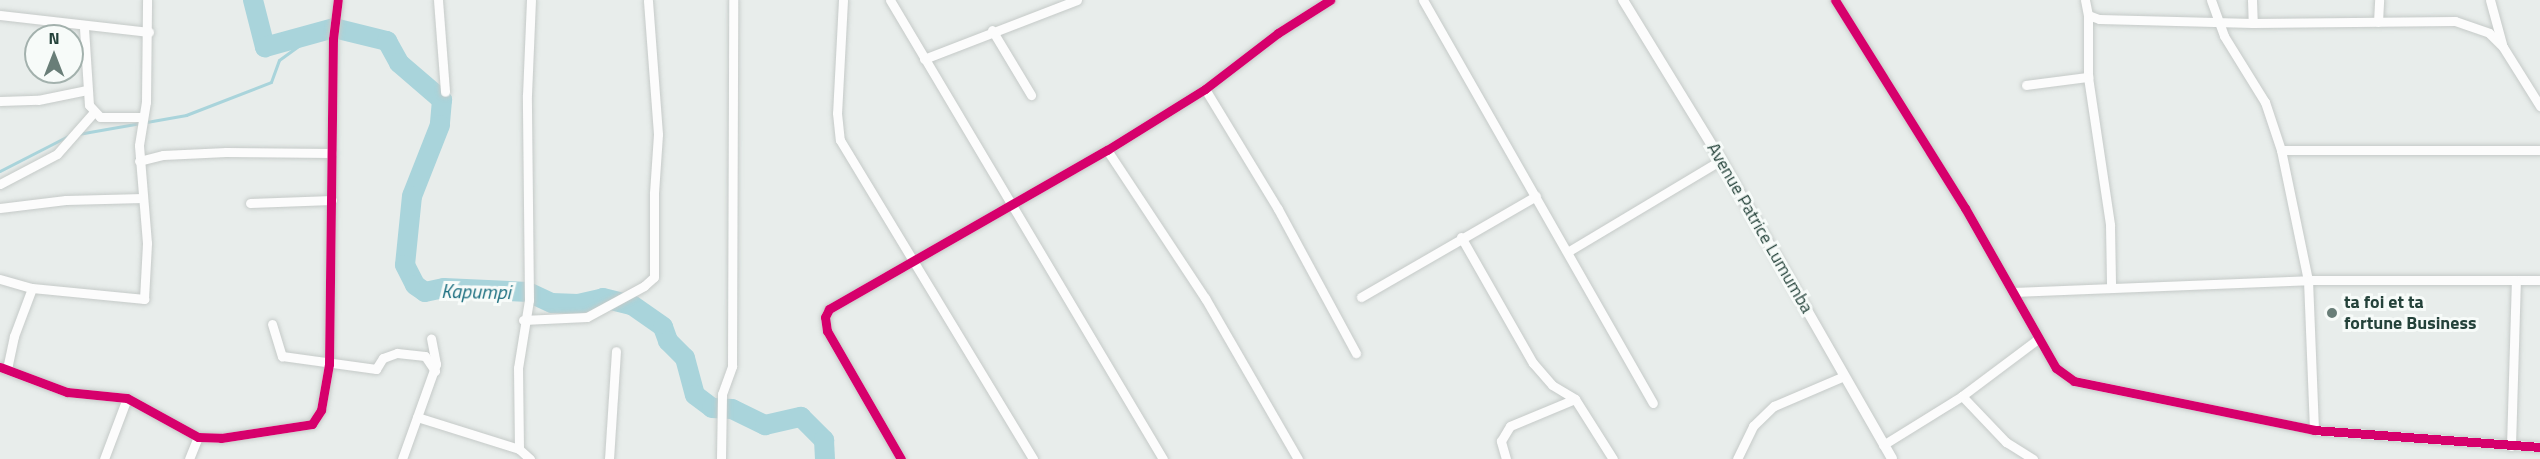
<!DOCTYPE html>
<style>
body{margin:0}
#map{position:relative;width:2540px;height:459px;overflow:hidden;background:#e8edeb;font-family:"Titillium Web",sans-serif}
div>[style]{position:absolute}
.stream>*{height:3px;margin:-1.5px;padding:0 1.5px;transform-origin:1.5px;border-radius:1.5px;background:#a9d4db}
.river>*{height:20px;margin:-10px;padding:0 10px;transform-origin:10px;border-radius:10px;background:#a9d4db}
.roads{filter:drop-shadow(0 0 2px #c5cac8) drop-shadow(0 0 2px #c5cac8)}
.minor>*{height:9px;margin:-4.5px;padding:0 4.5px;transform-origin:4.5px;border-radius:4.5px;background:#fcfcfc}
.tertiary>*{height:10px;margin:-5px;padding:0 5px;transform-origin:5px;border-radius:5px;background:#fcfcfc}
.cycleway>*{height:9px;margin:-4.5px;padding:0 4.5px;transform-origin:4.5px;border-radius:4.5px;background:#d6006c}
.dots>*{width:16px;height:16px;translate:-50% -50%;box-sizing:border-box;border:3px solid #f7fbf9;border-radius:50%}
span{translate:-50% -50%;white-space:nowrap;text-align:center;line-height:1.15;-webkit-text-stroke:6px #f7fbf9;paint-order:stroke}
.street-label{font-size:18px;color:#24423a}
.poi-label{font-size:18px;color:#24423a;font-weight:700}
.left{translate:0 -50%;text-align:left}
.water-label{font-size:20px;color:#1c6f80;font-style:italic}
.north{position:absolute;left:24px;top:24px;width:60px;height:60px;box-sizing:border-box;background:#f7fbf9;border:2px solid #a3b1ad;border-radius:50%;rotate:0deg;font-size:16px;font-weight:700;line-height:24px;text-align:center;color:#24423a}
.north::after{content:'';display:block;margin:auto;width:21px;height:27px;background:#697e78;clip-path:polygon(50% 0,100% 100%,50% 72%,0 100%)}
</style>
<div id="map">
<div class="stream">
<i style="left:78px;top:134px;width:110px;rotate:-10deg"></i>
<i style="left:186px;top:115px;width:91px;rotate:-21.2deg"></i>
<i style="left:271px;top:82px;width:23px;rotate:-70deg"></i>
<i style="left:279px;top:60px;width:49px;rotate:-35.9deg"></i>
<i style="left:0;top:171px;width:76px;rotate:-27.2deg"></i>
</div>
<div class="river">
<i style="left:253px;top:0;width:49px;rotate:75.7deg"></i>
<i style="left:265px;top:47px;width:72px;rotate:-15.4deg"></i>
<i style="left:334px;top:28px;width:55px;rotate:13.8deg"></i>
<i style="left:387px;top:41px;width:25px;rotate:61deg"></i>
<i style="left:399px;top:63px;width:57px;rotate:40.7deg"></i>
<i style="left:442px;top:100px;width:25px;rotate:95deg"></i>
<i style="left:440px;top:125px;width:76px;rotate:111.5deg"></i>
<i style="left:412px;top:196px;width:69px;rotate:95.8deg"></i>
<i style="left:405px;top:265px;width:22px;rotate:63deg"></i>
<i style="left:415px;top:285px;width:12px;rotate:35deg"></i>
<i style="left:425px;top:292px;width:19px;rotate:-12deg"></i>
<i style="left:444px;top:288px;width:84px;rotate:2.7deg"></i>
<i style="left:528px;top:292px;width:26px;rotate:25deg"></i>
<i style="left:552px;top:303px;width:26px;rotate:2deg"></i>
<i style="left:578px;top:304px;width:26px;rotate:-13deg"></i>
<i style="left:603px;top:298px;width:30px;rotate:14deg"></i>
<i style="left:632px;top:305px;width:38px;rotate:35deg"></i>
<i style="left:663px;top:327px;width:15px;rotate:70deg"></i>
<i style="left:668px;top:341px;width:24px;rotate:45deg"></i>
<i style="left:685px;top:358px;width:38px;rotate:75deg"></i>
<i style="left:695px;top:395px;width:21px;rotate:37deg"></i>
<i style="left:712px;top:408px;width:20px;rotate:3deg"></i>
<i style="left:732px;top:409px;width:37px;rotate:26deg"></i>
<i style="left:765px;top:425px;width:37px;rotate:-13deg"></i>
<i style="left:801px;top:417px;width:33px;rotate:45deg"></i>
<i style="left:824px;top:440px;width:19px;rotate:87deg"></i>
</div>
<div class="roads">
<div class="minor">
<i style="left:438px;top:0;width:92px;rotate:85.6deg"></i>
<i style="left:843px;top:0;width:113px;rotate:93deg"></i>
<i style="left:837px;top:113px;width:27px;rotate:84deg"></i>
<i style="left:840px;top:140px;width:373px;rotate:58.8deg"></i>
<i style="left:890px;top:0;width:534px;rotate:59.26deg"></i>
<i style="left:1423px;top:0;width:464px;rotate:60.3deg"></i>
<i style="left:1835px;top:0;width:245px;rotate:58deg"></i>
<i style="left:1965px;top:208px;width:184px;rotate:60.4deg"></i>
<i style="left:2056px;top:368px;width:22px;rotate:36deg"></i>
<i style="left:2074px;top:381px;width:245px;rotate:11.5deg"></i>
<i style="left:2314px;top:430px;width:227px;rotate:4.3deg"></i>
<i style="left:2085px;top:0;width:15px;rotate:79deg"></i>
<i style="left:2088px;top:15px;width:12px;rotate:20deg"></i>
<i style="left:2099px;top:19px;width:154px;rotate:1.5deg"></i>
<i style="left:2253px;top:23px;width:202px;rotate:-0.6deg"></i>
<i style="left:2455px;top:21px;width:36px;rotate:19deg"></i>
<i style="left:2489px;top:33px;width:20px;rotate:45deg"></i>
<i style="left:2503px;top:47px;width:70px;rotate:57.9deg"></i>
<i style="left:2211px;top:0;width:38px;rotate:70deg"></i>
<i style="left:2224px;top:36px;width:78px;rotate:58.2deg"></i>
<i style="left:2265px;top:102px;width:51px;rotate:71.6deg"></i>
<i style="left:2281px;top:150px;width:133px;rotate:78.3deg"></i>
<i style="left:2308px;top:280px;width:150px;rotate:87.7deg"></i>
<i style="left:2252px;top:0;width:23px;rotate:88deg"></i>
<i style="left:2490px;top:0;width:46px;rotate:74.7deg"></i>
<i style="left:0;top:15px;width:150px;rotate:6.5deg"></i>
<i style="left:2088px;top:15px;width:62px;rotate:90deg"></i>
<i style="left:2088px;top:77px;width:150px;rotate:81.5deg"></i>
<i style="left:2110px;top:225px;width:60px;rotate:89deg"></i>
<i style="left:2378px;top:22px;width:22px;rotate:-87deg"></i>
<i style="left:84px;top:28px;width:77px;rotate:86.3deg"></i>
<i style="left:89px;top:105px;width:16px;rotate:47deg"></i>
<i style="left:100px;top:117px;width:43px"></i>
<i style="left:992px;top:30px;width:76px;rotate:59deg"></i>
<i style="left:924px;top:59px;width:164px;rotate:-21.1deg"></i>
<i style="left:2026px;top:85px;width:63px;rotate:-7.4deg"></i>
<i style="left:1205px;top:89px;width:140px;rotate:58.7deg"></i>
<i style="left:1278px;top:209px;width:164px;rotate:61.6deg"></i>
<i style="left:0;top:101px;width:38px;rotate:-2deg"></i>
<i style="left:38px;top:100px;width:50px;rotate:-11.5deg"></i>
<i style="left:1107px;top:150px;width:178px;rotate:56.5deg"></i>
<i style="left:1205px;top:298px;width:186px;rotate:60deg"></i>
<i style="left:2281px;top:150px;width:259px"></i>
<i style="left:139px;top:161px;width:25px;rotate:-14deg"></i>
<i style="left:163px;top:155px;width:63px;rotate:-2.7deg"></i>
<i style="left:226px;top:152px;width:106px;rotate:0.5deg"></i>
<i style="left:0;top:184px;width:64px;rotate:-27.8deg"></i>
<i style="left:57px;top:154px;width:56px;rotate:-48.6deg"></i>
<i style="left:250px;top:203px;width:82px;rotate:-2.1deg"></i>
<i style="left:0;top:208px;width:66px;rotate:-6.9deg"></i>
<i style="left:66px;top:200px;width:77px;rotate:-1.5deg"></i>
<i style="left:1461px;top:237px;width:145px;rotate:60.3deg"></i>
<i style="left:1533px;top:363px;width:29px;rotate:49deg"></i>
<i style="left:1552px;top:385px;width:27px;rotate:31deg"></i>
<i style="left:1575px;top:399px;width:71px;rotate:57.7deg"></i>
<i style="left:1569px;top:251px;width:177px;rotate:-30.9deg"></i>
<i style="left:0;top:279px;width:33px;rotate:16deg"></i>
<i style="left:32px;top:288px;width:113px;rotate:5.6deg"></i>
<i style="left:144px;top:299px;width:56px;rotate:-86.9deg"></i>
<i style="left:147px;top:243px;width:98px;rotate:-94.7deg"></i>
<i style="left:139px;top:145px;width:44px;rotate:-80.8deg"></i>
<i style="left:146px;top:102px;width:102px;rotate:-89.4deg"></i>
<i style="left:2013px;top:292px;width:295px;rotate:-2.3deg"></i>
<i style="left:2308px;top:280px;width:232px"></i>
<i style="left:1361px;top:297px;width:202px;rotate:-30deg"></i>
<i style="left:523px;top:320px;width:64px;rotate:-2.7deg"></i>
<i style="left:587px;top:317px;width:65px;rotate:-28.5deg"></i>
<i style="left:644px;top:286px;width:13px;rotate:-42deg"></i>
<i style="left:654px;top:277px;width:84px;rotate:-90deg"></i>
<i style="left:654px;top:193px;width:59px;rotate:-86.1deg"></i>
<i style="left:658px;top:134px;width:134px;rotate:-94.3deg"></i>
<i style="left:272px;top:324px;width:34px;rotate:73deg"></i>
<i style="left:282px;top:356px;width:95px;rotate:7.9deg"></i>
<i style="left:376px;top:369px;width:13px;rotate:-58deg"></i>
<i style="left:383px;top:358px;width:15px;rotate:-20deg"></i>
<i style="left:397px;top:353px;width:28px;rotate:6deg"></i>
<i style="left:425px;top:356px;width:18px;rotate:56deg"></i>
<i style="left:0;top:367px;width:72px;rotate:20.5deg"></i>
<i style="left:67px;top:392px;width:60px;rotate:5.7deg"></i>
<i style="left:127px;top:398px;width:81px;rotate:28.8deg"></i>
<i style="left:198px;top:437px;width:23px;rotate:2deg"></i>
<i style="left:221px;top:438px;width:92px;rotate:-8.7deg"></i>
<i style="left:312px;top:424px;width:17px;rotate:-57deg"></i>
<i style="left:321px;top:410px;width:47px;rotate:-80.1deg"></i>
<i style="left:329px;top:364px;width:325px;rotate:-89.3deg"></i>
<i style="left:333px;top:39px;width:39px;rotate:-83deg"></i>
<i style="left:7px;top:369px;width:34px;rotate:-78deg"></i>
<i style="left:14px;top:336px;width:51px;rotate:-69.4deg"></i>
<i style="left:1962px;top:396px;width:64px;rotate:46.3deg"></i>
<i style="left:2006px;top:442px;width:32px;rotate:32deg"></i>
<i style="left:417px;top:417px;width:107px;rotate:17.4deg"></i>
<i style="left:519px;top:449px;width:15px;rotate:42deg"></i>
<i style="left:1883px;top:445px;width:93px;rotate:-31.8deg"></i>
<i style="left:1962px;top:396px;width:95px;rotate:-36.9deg"></i>
<i style="left:2511px;top:446px;width:166px;rotate:-88.3deg"></i>
<i style="left:519px;top:449px;width:81px;rotate:-90.7deg"></i>
<i style="left:518px;top:368px;width:69px;rotate:-80.8deg"></i>
<i style="left:529px;top:300px;width:205px;rotate:-90.6deg"></i>
<i style="left:527px;top:95px;width:95px;rotate:-87.6deg"></i>
<i style="left:104px;top:459px;width:65px;rotate:-69.3deg"></i>
<i style="left:189px;top:459px;width:24px;rotate:-68deg"></i>
<i style="left:402px;top:459px;width:101px;rotate:-70.3deg"></i>
<i style="left:436px;top:364px;width:26px;rotate:-101deg"></i>
<i style="left:609px;top:459px;width:108px;rotate:-86.3deg"></i>
<i style="left:721px;top:459px;width:65px;rotate:-89.1deg"></i>
<i style="left:722px;top:394px;width:30px;rotate:-70deg"></i>
<i style="left:732px;top:366px;width:366px;rotate:-89.8deg"></i>
<i style="left:901px;top:459px;width:148px;rotate:-120deg"></i>
<i style="left:827px;top:331px;width:14px;rotate:-98deg"></i>
<i style="left:825px;top:317px;width:9px;rotate:-63deg"></i>
<i style="left:829px;top:309px;width:320px;rotate:-29.8deg"></i>
<i style="left:1107px;top:150px;width:115px;rotate:-31.9deg"></i>
<i style="left:1205px;top:89px;width:92px;rotate:-37.5deg"></i>
<i style="left:1278px;top:33px;width:62px;rotate:-32.4deg"></i>
<i style="left:1506px;top:459px;width:19px;rotate:-106deg"></i>
<i style="left:1501px;top:441px;width:17px;rotate:-59deg"></i>
<i style="left:1510px;top:426px;width:70px;rotate:-22.6deg"></i>
<i style="left:1737px;top:459px;width:37px;rotate:-64deg"></i>
<i style="left:1753px;top:426px;width:29px;rotate:-44deg"></i>
<i style="left:1774px;top:406px;width:76px;rotate:-23.2deg"></i>
</div>
<div class="tertiary">
<i style="left:1623px;top:0;width:188px;rotate:58.5deg"></i>
<i style="left:1721px;top:160px;width:344px;rotate:60.2deg"></i>
</div>
</div>
<div class="cycleway">
<i style="left:1835px;top:0;width:245px;rotate:58deg"></i>
<i style="left:1965px;top:208px;width:184px;rotate:60.4deg"></i>
<i style="left:2056px;top:368px;width:22px;rotate:36deg"></i>
<i style="left:2074px;top:381px;width:245px;rotate:11.5deg"></i>
<i style="left:2314px;top:430px;width:227px;rotate:4.3deg"></i>
<i style="left:0;top:367px;width:72px;rotate:20.5deg"></i>
<i style="left:67px;top:392px;width:60px;rotate:5.7deg"></i>
<i style="left:127px;top:398px;width:81px;rotate:28.8deg"></i>
<i style="left:198px;top:437px;width:23px;rotate:2deg"></i>
<i style="left:221px;top:438px;width:92px;rotate:-8.7deg"></i>
<i style="left:312px;top:424px;width:17px;rotate:-57deg"></i>
<i style="left:321px;top:410px;width:47px;rotate:-80.1deg"></i>
<i style="left:329px;top:364px;width:325px;rotate:-89.3deg"></i>
<i style="left:333px;top:39px;width:39px;rotate:-83deg"></i>
<i style="left:901px;top:459px;width:148px;rotate:-120deg"></i>
<i style="left:827px;top:331px;width:14px;rotate:-98deg"></i>
<i style="left:825px;top:317px;width:9px;rotate:-63deg"></i>
<i style="left:829px;top:309px;width:320px;rotate:-29.8deg"></i>
<i style="left:1107px;top:150px;width:115px;rotate:-31.9deg"></i>
<i style="left:1205px;top:89px;width:92px;rotate:-37.5deg"></i>
<i style="left:1278px;top:33px;width:62px;rotate:-32.4deg"></i>
</div>
<div class="dots">
<i style="left:2332px;top:313px;background:#697e78"></i>
</div>
<div class="street-label">
<span style="left:1760px;top:228px;rotate:60deg">Avenue Patrice Lumumba</span>
</div>
<div class="poi-label">
<span class="left" style="left:2344px;top:313px">ta foi et ta<br>fortune Business</span>
</div>
<div class="water-label">
<span style="left:476px;top:291px;rotate:1deg">Kapumpi</span>
</div>
<div class="north">N</div>
</div>
